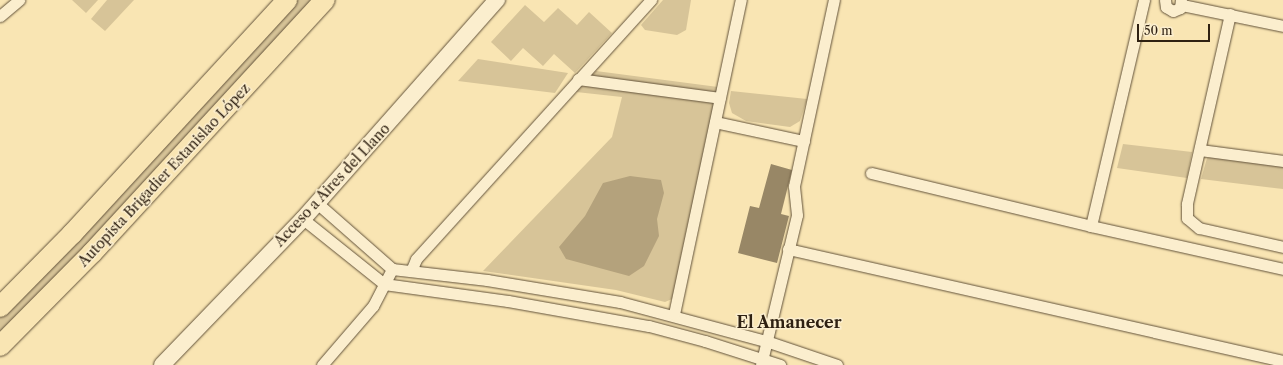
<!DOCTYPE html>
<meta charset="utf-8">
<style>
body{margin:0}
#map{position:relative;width:1283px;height:365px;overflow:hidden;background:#f9e5b3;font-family:"Libre Caslon Text",serif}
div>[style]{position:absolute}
.green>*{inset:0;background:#d7c498}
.water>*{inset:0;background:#b4a27c}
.building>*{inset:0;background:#988766}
.roads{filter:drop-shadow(0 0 1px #62523a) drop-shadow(0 0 1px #62523a)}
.street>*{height:11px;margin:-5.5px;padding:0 5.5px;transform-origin:5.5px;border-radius:5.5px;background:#fbeece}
.secondary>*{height:16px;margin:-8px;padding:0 8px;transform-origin:8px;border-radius:8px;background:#fbeece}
.highway>*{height:20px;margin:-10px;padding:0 10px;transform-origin:10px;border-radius:10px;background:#f9e5b3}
span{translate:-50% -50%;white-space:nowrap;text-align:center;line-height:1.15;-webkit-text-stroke:3px #fbeece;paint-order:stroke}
.street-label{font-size:14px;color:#2f2112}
.quarter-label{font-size:16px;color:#2f2112;font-weight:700}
.scale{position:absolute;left:1137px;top:24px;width:73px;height:18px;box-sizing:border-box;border:2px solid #2f2112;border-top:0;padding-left:5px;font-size:12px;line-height:14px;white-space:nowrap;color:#2f2112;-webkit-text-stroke:3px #fbeece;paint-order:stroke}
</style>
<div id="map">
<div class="green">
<i style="clip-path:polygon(72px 0,98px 0,86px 13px)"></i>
<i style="clip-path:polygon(107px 0,134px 0,105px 31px,91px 19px)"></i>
<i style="clip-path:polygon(287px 0,325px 0,0 346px,0 307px)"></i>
<i style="clip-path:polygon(663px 0,691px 0,686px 30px,677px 35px,645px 30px,641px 25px)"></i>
<i style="clip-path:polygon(525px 5px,544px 22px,558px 8px,577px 25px,589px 12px,612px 33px,575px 73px,554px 54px,543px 66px,523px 48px,511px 61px,491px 42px)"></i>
<i style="clip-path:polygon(478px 59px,568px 73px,555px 93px,458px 81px)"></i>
<i style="clip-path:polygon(596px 71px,718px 87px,672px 299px,665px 302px,616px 290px,483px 271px,612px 137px,622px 97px,576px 92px)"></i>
<i style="clip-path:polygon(731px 91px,807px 99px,800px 121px,790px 127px,746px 121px,732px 113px,729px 103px)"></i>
<i style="clip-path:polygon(1123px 144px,1192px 152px,1187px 178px,1117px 168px)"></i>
<i style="clip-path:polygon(1213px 156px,1283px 164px,1283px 189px,1201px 179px,1207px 158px)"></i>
</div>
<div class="water">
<i style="clip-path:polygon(630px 176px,661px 180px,664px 193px,657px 219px,659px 236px,644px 266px,629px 276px,566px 259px,559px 247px,585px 216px,603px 183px)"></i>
</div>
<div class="building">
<i style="clip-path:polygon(771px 164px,792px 170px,781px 214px,789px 216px,777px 263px,738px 253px,750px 206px,759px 208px)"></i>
</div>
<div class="roads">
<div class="street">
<i style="left:1165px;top:0;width:7px;rotate:82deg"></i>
<i style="left:1166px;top:7px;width:8px;rotate:30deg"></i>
<i style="left:1173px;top:11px;width:8px;rotate:-23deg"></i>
<i style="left:1180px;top:8px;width:8px;rotate:-83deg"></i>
<i style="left:1182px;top:5px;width:103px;rotate:11.7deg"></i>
<i style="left:1230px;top:14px;width:195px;rotate:102.8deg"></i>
<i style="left:1187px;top:204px;width:14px;rotate:90deg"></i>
<i style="left:1187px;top:218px;width:16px;rotate:40deg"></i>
<i style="left:1199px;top:228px;width:86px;rotate:12.7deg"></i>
<i style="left:0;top:16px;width:25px;rotate:-40deg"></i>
<i style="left:578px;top:79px;width:143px;rotate:7.6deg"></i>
<i style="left:715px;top:122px;width:91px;rotate:12.1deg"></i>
<i style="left:1200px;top:150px;width:84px;rotate:7.5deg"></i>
<i style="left:871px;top:173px;width:226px;rotate:13.5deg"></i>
<i style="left:1091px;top:226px;width:197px;rotate:12.6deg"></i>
<i style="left:317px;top:203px;width:100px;rotate:41.3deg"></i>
<i style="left:392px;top:269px;width:96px;rotate:6.6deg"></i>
<i style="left:487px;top:280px;width:135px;rotate:9.4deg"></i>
<i style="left:620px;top:302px;width:151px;rotate:15deg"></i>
<i style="left:766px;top:341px;width:75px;rotate:18.7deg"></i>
<i style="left:303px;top:219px;width:104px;rotate:38.7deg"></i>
<i style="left:384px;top:284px;width:125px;rotate:7.8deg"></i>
<i style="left:508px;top:301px;width:143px;rotate:10.1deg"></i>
<i style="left:649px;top:326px;width:58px;rotate:15deg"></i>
<i style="left:705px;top:341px;width:79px;rotate:17.7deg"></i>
<i style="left:1091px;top:226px;width:232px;rotate:-76.8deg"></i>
<i style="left:788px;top:249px;width:508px;rotate:12.75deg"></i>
<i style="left:411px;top:271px;width:13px;rotate:-67deg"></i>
<i style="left:416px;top:259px;width:350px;rotate:-47.8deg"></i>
<i style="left:674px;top:314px;width:321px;rotate:-78deg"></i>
<i style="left:322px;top:365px;width:78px;rotate:-49.2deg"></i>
<i style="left:373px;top:306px;width:42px;rotate:-62.8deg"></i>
<i style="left:761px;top:365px;width:154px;rotate:-76.5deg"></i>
<i style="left:797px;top:215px;width:29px;rotate:-96deg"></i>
<i style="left:794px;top:186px;width:190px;rotate:-77.9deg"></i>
</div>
<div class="secondary">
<i style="left:162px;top:365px;width:203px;rotate:-46deg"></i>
<i style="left:303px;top:219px;width:293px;rotate:-48.5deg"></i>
</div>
<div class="highway">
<i style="left:0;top:307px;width:103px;rotate:-45.4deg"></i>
<i style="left:72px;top:234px;width:318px;rotate:-47.4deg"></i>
<i style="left:0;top:346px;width:131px;rotate:-45.3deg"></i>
<i style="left:92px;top:253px;width:344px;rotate:-47.4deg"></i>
</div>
</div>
<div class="street-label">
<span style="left:164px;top:175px;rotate:-47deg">Autopista Brigadier Estanislao López</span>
<span style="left:332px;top:185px;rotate:-47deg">Acceso a Aires del Llano</span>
</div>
<div class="quarter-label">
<span style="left:789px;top:322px">El Amanecer</span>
</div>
<div class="scale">50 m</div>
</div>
